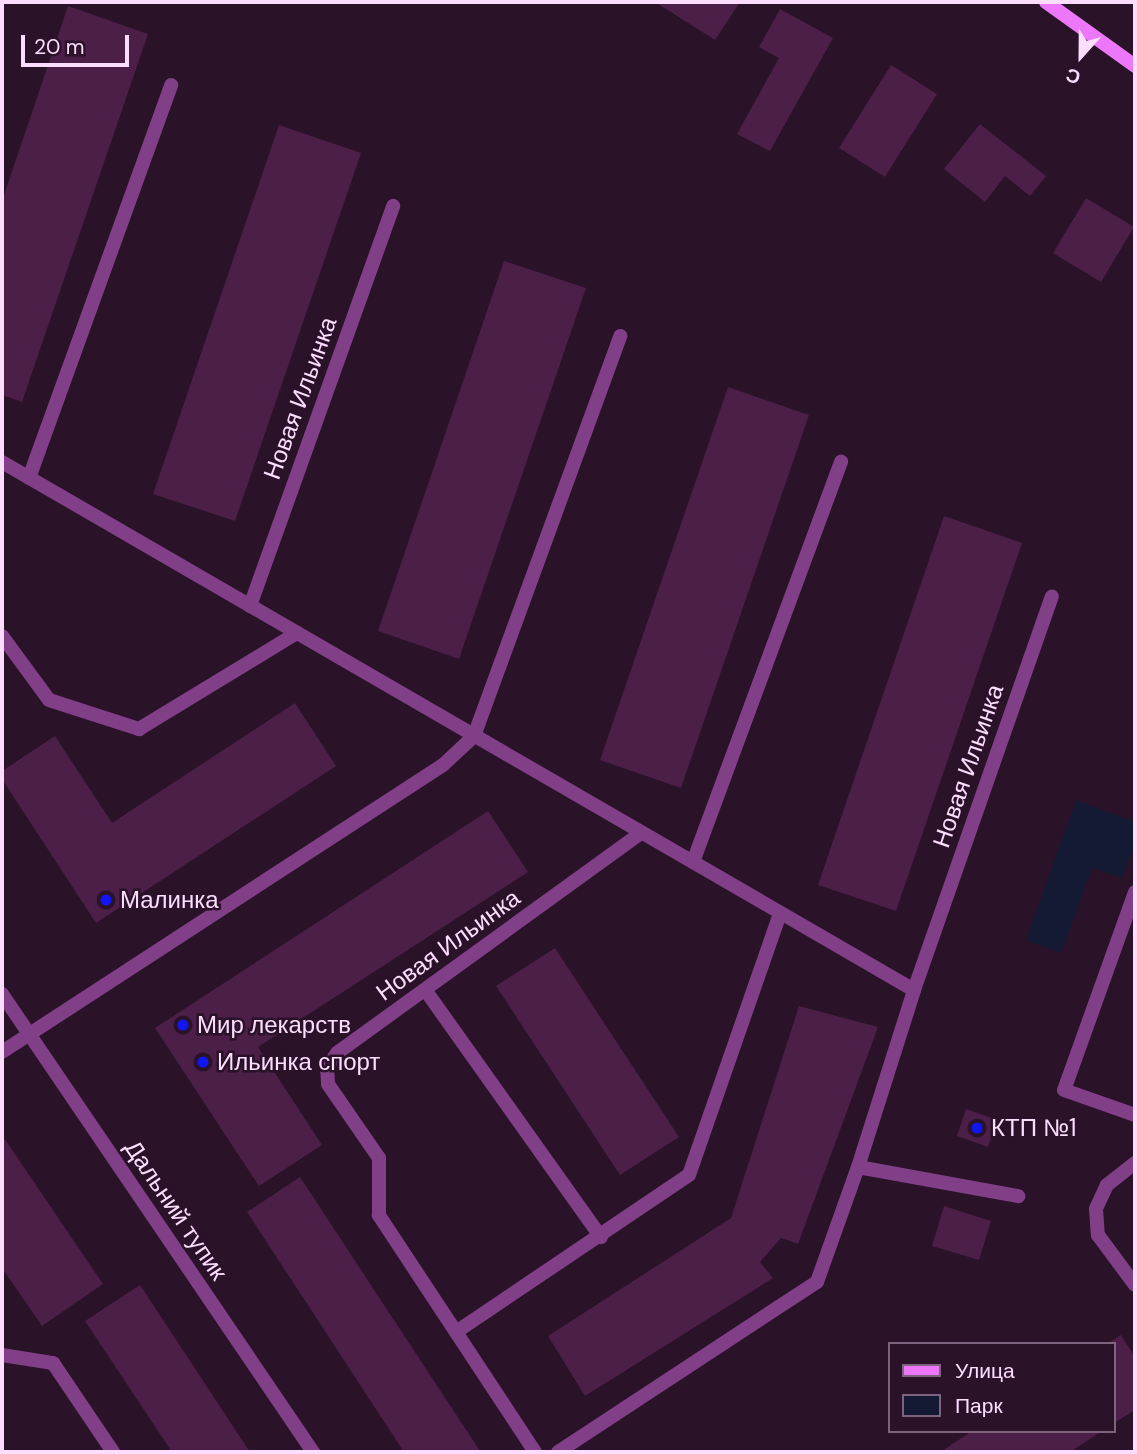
<!DOCTYPE html>
<meta charset="utf-8">
<style>
body{margin:0}
#map{position:relative;width:1137px;height:1454px;overflow:hidden;background:#2a1229;font-family:"DM Sans",sans-serif}
div>[style]{position:absolute}
.green>*{inset:0;background:#151a34}
.building>*{inset:0;background:#4b1f47}
.lane>*{height:14px;margin:-7px;padding:0 7px;transform-origin:7px;border-radius:7px;background:#813f87}
.street>*{height:14px;margin:-7px;padding:0 7px;transform-origin:7px;border-radius:7px;background:#813f87}
.secondary>*{height:14px;margin:-7px;padding:0 7px;transform-origin:7px;border-radius:7px;background:#ed77fa}
.dots>*{width:19px;height:19px;translate:-50% -50%;box-sizing:border-box;border:4px solid #2a1229;border-radius:50%}
span{translate:-50% -50%;white-space:nowrap;text-align:center;line-height:1.15;-webkit-text-stroke:5px #2a1229;paint-order:stroke}
.street-label{font-size:24px;color:#fdddfe}
.poi-label{font-size:24px;color:#fdddfe}
.left{translate:0 -50%;text-align:left}
.frame{position:absolute;inset:0;border:4px solid #fdddfe;pointer-events:none}
.legend{position:absolute;left:888px;top:1342px;width:228px;height:91px;box-sizing:border-box;background:#2a1229;border:2px solid #7e637e;margin:0;padding:9px 12px;list-style:none;font-size:21px;color:#fdddfe}
.legend li{display:flex;align-items:center;gap:14px;height:35px}
.legend b{width:35px;border:2px solid #7e637e}
.north{position:absolute;left:1046px;top:21px;width:70px;height:70px;-webkit-text-stroke:5px #2a1229;paint-order:stroke;rotate:201deg;font-size:19px;font-weight:700;line-height:28px;text-align:center;color:#fdddfe}
.north::after{content:'';display:block;margin:auto;width:24px;height:32px;background:#fdddfe;clip-path:polygon(50% 0,100% 100%,50% 72%,0 100%)}
.scale{position:absolute;left:21px;top:35px;width:108px;height:32px;box-sizing:border-box;border:4px solid #fdddfe;border-top:0;padding-left:9px;font-size:21px;line-height:24px;white-space:nowrap;color:#fdddfe;-webkit-text-stroke:5px #2a1229;paint-order:stroke}
</style>
<div id="map">
<div class="green">
<i style="clip-path:polygon(1076px 800px,1135px 822px,1135px 843px,1122px 878px,1092px 868px,1061px 953px,1026px 940px)"></i>
</div>
<div class="building">
<i style="clip-path:polygon(655px 2px,740px 2px,715px 40px)"></i>
<i style="clip-path:polygon(68px 6px,148px 34px,22px 402px,2px 395px,2px 201px)"></i>
<i style="clip-path:polygon(780px 9px,833px 38px,770px 151px,737px 134px,779px 58px,759px 47px)"></i>
<i style="clip-path:polygon(891px 65px,937px 94px,885px 177px,839px 148px)"></i>
<i style="clip-path:polygon(980px 124px,1046px 176px,1030px 196px,1005px 176px,985px 202px,944px 169px)"></i>
<i style="clip-path:polygon(279px 125px,361px 153px,235px 521px,153px 494px)"></i>
<i style="clip-path:polygon(1086px 198px,1134px 227px,1101px 282px,1053px 253px)"></i>
<i style="clip-path:polygon(504px 261px,586px 288px,459px 659px,378px 631px)"></i>
<i style="clip-path:polygon(728px 387px,809px 415px,681px 788px,600px 760px)"></i>
<i style="clip-path:polygon(944px 516px,1022px 543px,896px 911px,818px 885px)"></i>
<i style="clip-path:polygon(295px 703px,336px 766px,96px 923px,2px 779px,2px 771px,55px 736px,112px 823px)"></i>
<i style="clip-path:polygon(488px 811px,528px 872px,258px 1047px,322px 1145px,259px 1186px,155px 1028px)"></i>
<i style="clip-path:polygon(555px 948px,679px 1137px,620px 1175px,496px 986px)"></i>
<i style="clip-path:polygon(799px 1006px,878px 1027px,798px 1244px,781px 1238px,760px 1262px,773px 1278px,585px 1396px,548px 1336px,731px 1218px)"></i>
<i style="clip-path:polygon(966px 1109px,998px 1120px,988px 1147px,957px 1136px)"></i>
<i style="clip-path:polygon(2px 1135px,103px 1284px,42px 1326px,2px 1268px)"></i>
<i style="clip-path:polygon(300px 1177px,480px 1451px,404px 1452px,247px 1212px)"></i>
<i style="clip-path:polygon(944px 1206px,991px 1221px,979px 1260px,932px 1246px)"></i>
<i style="clip-path:polygon(140px 1285px,250px 1452px,172px 1452px,85px 1321px)"></i>
<i style="clip-path:polygon(1121px 1335px,1135px 1357px,1135px 1410px,1114px 1423px,1114px 1344px,1107px 1344px)"></i>
<i style="clip-path:polygon(972px 1431px,1102px 1431px,1070px 1452px,947px 1452px,945px 1449px)"></i>
</div>
<div class="lane">
<i style="left:1135px;top:892px;width:210px;rotate:109.7deg"></i>
<i style="left:1064px;top:1090px;width:75px;rotate:19.4deg"></i>
<i style="left:426px;top:991px;width:302px;rotate:54.6deg"></i>
<i style="left:1135px;top:1163px;width:36px;rotate:142deg"></i>
<i style="left:1107px;top:1185px;width:26px;rotate:115deg"></i>
<i style="left:1096px;top:1209px;width:26px;rotate:86deg"></i>
<i style="left:1098px;top:1235px;width:62px;rotate:53.5deg"></i>
</div>
<div class="street">
<i style="left:2px;top:462px;width:1054px;rotate:30.07deg"></i>
<i style="left:29px;top:478px;width:418px;rotate:-70.1deg"></i>
<i style="left:250px;top:606px;width:425px;rotate:-70.3deg"></i>
<i style="left:2px;top:636px;width:79px;rotate:53.7deg"></i>
<i style="left:49px;top:700px;width:95px;rotate:17.9deg"></i>
<i style="left:139px;top:729px;width:185px;rotate:-31.3deg"></i>
<i style="left:693px;top:862px;width:427px;rotate:-69.7deg"></i>
<i style="left:2px;top:994px;width:554px;rotate:55.82deg"></i>
<i style="left:2px;top:1052px;width:526px;rotate:-33.06deg"></i>
<i style="left:443px;top:765px;width:42px;rotate:-43.1deg"></i>
<i style="left:474px;top:736px;width:426px;rotate:-69.9deg"></i>
<i style="left:858px;top:1167px;width:163px;rotate:10.3deg"></i>
<i style="left:456px;top:1332px;width:281px;rotate:-34deg"></i>
<i style="left:689px;top:1175px;width:277px;rotate:-70.8deg"></i>
<i style="left:2px;top:1355px;width:52px;rotate:8.9deg"></i>
<i style="left:53px;top:1363px;width:107px;rotate:56deg"></i>
<i style="left:535px;top:1452px;width:284px;rotate:-123.4deg"></i>
<i style="left:379px;top:1215px;width:57px;rotate:-90deg"></i>
<i style="left:379px;top:1158px;width:90px;rotate:-124.6deg"></i>
<i style="left:328px;top:1084px;width:17px;rotate:-93deg"></i>
<i style="left:327px;top:1067px;width:17px;rotate:-54deg"></i>
<i style="left:337px;top:1053px;width:375px;rotate:-35.9deg"></i>
<i style="left:558px;top:1452px;width:310px;rotate:-33.3deg"></i>
<i style="left:817px;top:1282px;width:122px;rotate:-70.4deg"></i>
<i style="left:858px;top:1167px;width:186px;rotate:-72.4deg"></i>
<i style="left:914px;top:990px;width:417px;rotate:-70.7deg"></i>
</div>
<div class="secondary">
<i style="left:1046px;top:2px;width:110px;rotate:35.7deg"></i>
</div>
<div class="dots">
<i style="left:106px;top:900px;background:#1016f6"></i>
<i style="left:183px;top:1025px;background:#1016f6"></i>
<i style="left:203px;top:1062px;background:#1016f6"></i>
<i style="left:977px;top:1128px;background:#1016f6"></i>
</div>
<div class="street-label">
<span style="left:300px;top:398px;rotate:-70deg">Новая Ильинка</span>
<span style="left:968px;top:766px;rotate:-71deg">Новая Ильинка</span>
<span style="left:448px;top:945px;rotate:-36deg">Новая Ильинка</span>
<span style="left:176px;top:1210px;rotate:56deg">Дальний тупик</span>
</div>
<div class="poi-label">
<span class="left" style="left:120px;top:900px">Малинка</span>
<span class="left" style="left:197px;top:1025px">Мир лекарств</span>
<span class="left" style="left:217px;top:1062px">Ильинка спорт</span>
<span class="left" style="left:991px;top:1128px">КТП №1</span>
</div>
<div class="frame"></div>
<ul class="legend">
<li><b style="height:9px;background:#ed77fa"></b>Улица</li>
<li><b style="height:19px;background:#151a34"></b>Парк</li>
</ul>
<div class="north">С</div>
<div class="scale">20 m</div>
</div>
